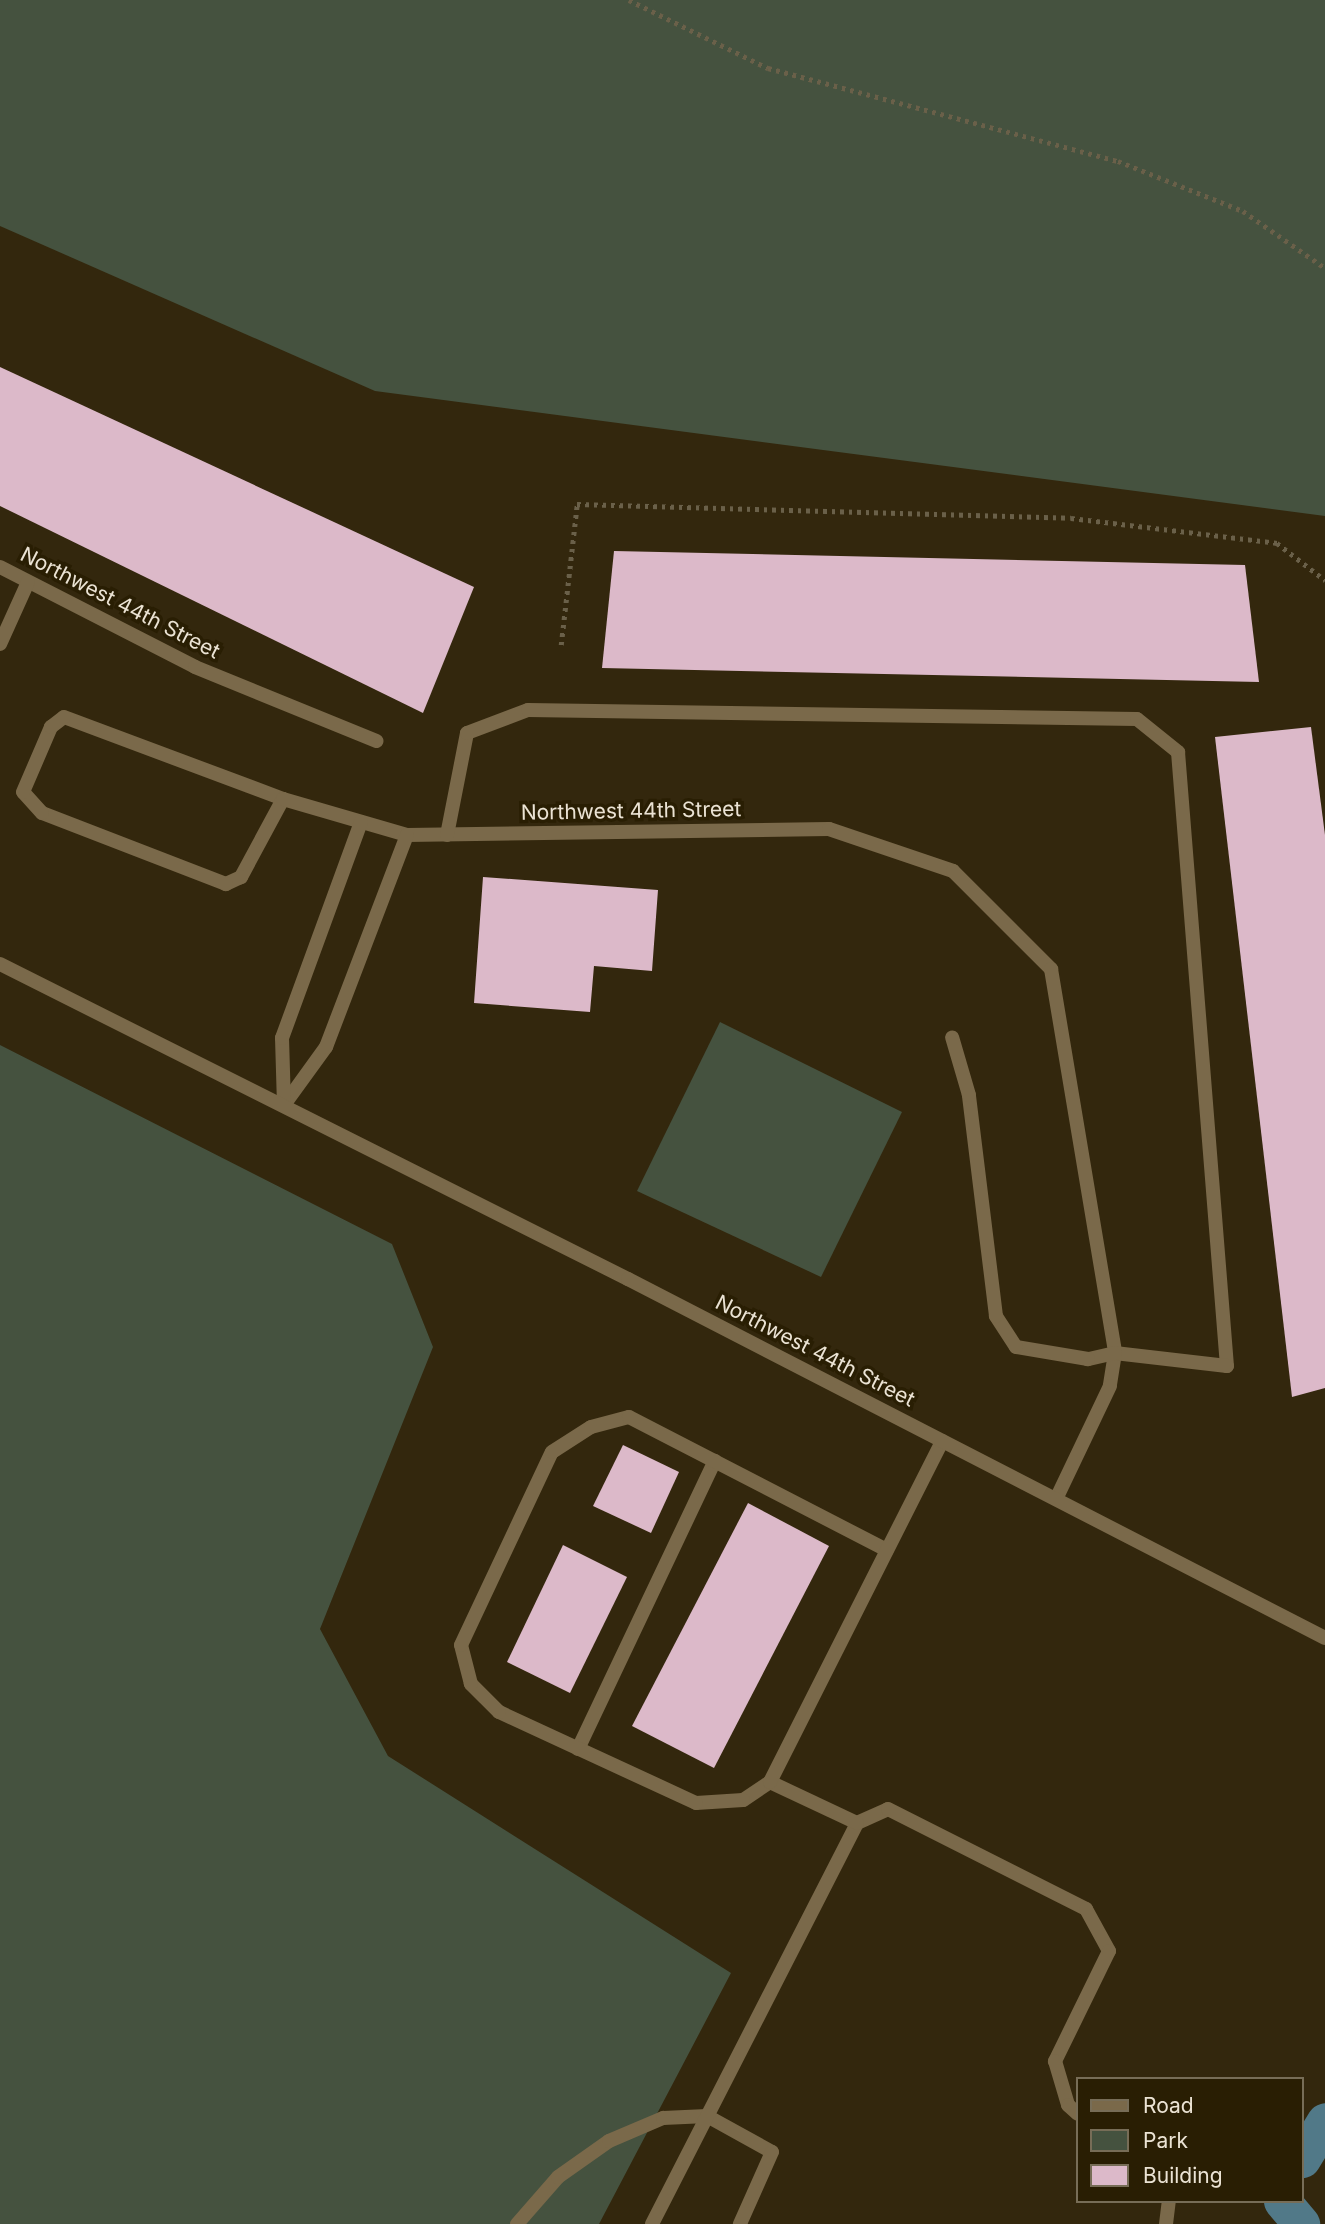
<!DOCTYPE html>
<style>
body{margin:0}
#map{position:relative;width:1325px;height:2224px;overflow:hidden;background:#33270d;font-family:Inter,sans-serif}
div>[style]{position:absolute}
.green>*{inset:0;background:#45523f}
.canal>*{height:37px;margin:-18.5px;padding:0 18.5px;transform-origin:18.5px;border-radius:18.5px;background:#517988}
.building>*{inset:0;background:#dcb9c9}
.path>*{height:4.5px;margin-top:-2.25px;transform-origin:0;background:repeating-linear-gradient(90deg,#6a6049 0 3.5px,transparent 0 8.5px)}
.service>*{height:14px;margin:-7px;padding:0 7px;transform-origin:7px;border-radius:7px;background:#7a694a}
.tertiary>*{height:14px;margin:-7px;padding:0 7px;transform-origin:7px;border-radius:7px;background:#7a694a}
span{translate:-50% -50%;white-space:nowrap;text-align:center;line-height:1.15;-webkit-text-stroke:7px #291e03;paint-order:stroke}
.street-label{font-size:21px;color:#ebe3d4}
.legend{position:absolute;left:1076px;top:2077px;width:228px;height:126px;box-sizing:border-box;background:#291e03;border:2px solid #776d57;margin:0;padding:9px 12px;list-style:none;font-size:21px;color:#ebe3d4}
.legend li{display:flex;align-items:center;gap:14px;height:35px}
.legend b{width:35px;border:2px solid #776d57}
</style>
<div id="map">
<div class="green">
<i style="clip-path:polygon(0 0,1325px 0,1325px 516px,375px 391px,0 226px)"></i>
<i style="clip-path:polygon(720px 1022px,902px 1112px,821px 1277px,637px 1191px)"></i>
<i style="clip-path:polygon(0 1045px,392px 1244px,433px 1347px,320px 1629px,388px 1756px,731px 1973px,599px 2224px,0 2224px)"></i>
</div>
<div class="canal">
<i style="left:1302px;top:2159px;width:44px;rotate:-58.8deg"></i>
<i style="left:1282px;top:2201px;width:30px;rotate:50deg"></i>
</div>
<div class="building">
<i style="clip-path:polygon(0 367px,474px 587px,423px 713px,0 506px)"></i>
<i style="clip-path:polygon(614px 551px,1245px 565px,1259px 682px,602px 668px)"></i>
<i style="clip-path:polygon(1311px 727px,1325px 835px,1325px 1388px,1292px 1397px,1215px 737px)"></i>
<i style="clip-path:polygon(483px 877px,658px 890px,652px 971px,594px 966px,590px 1012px,474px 1003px)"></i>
<i style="clip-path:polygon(623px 1445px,679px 1472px,651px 1533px,593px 1506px)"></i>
<i style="clip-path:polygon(748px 1503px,829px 1546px,714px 1768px,632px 1726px)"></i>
<i style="clip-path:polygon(563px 1545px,627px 1577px,570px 1693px,507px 1662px)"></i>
</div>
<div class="path">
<i style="left:629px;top:0;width:155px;rotate:26.1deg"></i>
<i style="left:768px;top:68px;width:362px;rotate:14.9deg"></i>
<i style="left:1118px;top:161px;width:135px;rotate:21.8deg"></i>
<i style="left:1243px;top:211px;width:100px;rotate:34.8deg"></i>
<i style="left:561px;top:645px;width:142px;rotate:-83.5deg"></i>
<i style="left:577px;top:504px;width:494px;rotate:1.6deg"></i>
<i style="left:1071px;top:518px;width:208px;rotate:6.9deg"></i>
<i style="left:1277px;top:543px;width:61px;rotate:37.6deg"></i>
</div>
<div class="service">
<i style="left:0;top:567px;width:219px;rotate:27.1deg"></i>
<i style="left:195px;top:667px;width:196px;rotate:22.2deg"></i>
<i style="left:0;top:644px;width:68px;rotate:-65.7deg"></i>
<i style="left:64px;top:717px;width:234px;rotate:20.5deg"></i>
<i style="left:283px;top:799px;width:89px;rotate:118.3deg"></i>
<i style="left:241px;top:877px;width:17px;rotate:155deg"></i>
<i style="left:226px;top:884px;width:197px;rotate:-158.9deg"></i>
<i style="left:42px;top:813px;width:28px;rotate:-132deg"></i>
<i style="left:23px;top:792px;width:71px;rotate:-66.7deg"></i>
<i style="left:51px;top:727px;width:16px;rotate:-38deg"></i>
<i style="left:283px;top:799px;width:129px;rotate:16.2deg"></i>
<i style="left:407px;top:835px;width:422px;rotate:-0.8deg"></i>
<i style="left:829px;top:829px;width:131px;rotate:18.7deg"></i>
<i style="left:953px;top:871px;width:139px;rotate:45deg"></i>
<i style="left:1051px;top:969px;width:389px;rotate:80.5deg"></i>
<i style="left:1115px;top:1353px;width:33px;rotate:99deg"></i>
<i style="left:1110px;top:1386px;width:125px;rotate:115.5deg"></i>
<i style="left:447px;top:835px;width:104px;rotate:-78.9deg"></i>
<i style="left:467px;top:733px;width:65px;rotate:-20.7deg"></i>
<i style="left:528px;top:710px;width:609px;rotate:0.85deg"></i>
<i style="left:1137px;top:719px;width:53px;rotate:38.8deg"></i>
<i style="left:1178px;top:752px;width:616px;rotate:85.44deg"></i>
<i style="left:1227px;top:1366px;width:113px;rotate:-173.4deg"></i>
<i style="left:1115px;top:1353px;width:28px;rotate:167deg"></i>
<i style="left:1088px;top:1359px;width:73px;rotate:-170.5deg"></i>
<i style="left:1016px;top:1347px;width:37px;rotate:-123deg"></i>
<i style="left:996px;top:1316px;width:223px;rotate:-97deg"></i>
<i style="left:969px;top:1095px;width:60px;rotate:-106.3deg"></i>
<i style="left:284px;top:1105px;width:72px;rotate:-54.1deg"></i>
<i style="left:326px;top:1047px;width:227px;rotate:-69.1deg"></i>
<i style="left:284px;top:1105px;width:67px;rotate:-91.7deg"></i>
<i style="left:282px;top:1038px;width:230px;rotate:-69.9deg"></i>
<i style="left:578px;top:1749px;width:319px;rotate:-64.6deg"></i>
<i style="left:770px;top:1782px;width:32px;rotate:146deg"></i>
<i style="left:743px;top:1800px;width:47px;rotate:176.3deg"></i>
<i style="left:696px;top:1803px;width:217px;rotate:-155.2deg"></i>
<i style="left:499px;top:1712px;width:40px;rotate:-135deg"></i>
<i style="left:471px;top:1684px;width:40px;rotate:-104.4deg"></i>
<i style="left:461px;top:1645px;width:213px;rotate:-64.8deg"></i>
<i style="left:552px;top:1452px;width:46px;rotate:-32.7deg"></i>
<i style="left:591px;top:1427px;width:39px;rotate:-15deg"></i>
<i style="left:629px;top:1417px;width:290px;rotate:27.3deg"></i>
<i style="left:857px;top:1823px;width:34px;rotate:-24deg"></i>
<i style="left:888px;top:1809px;width:222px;rotate:26.8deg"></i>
<i style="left:1086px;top:1909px;width:48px;rotate:61.3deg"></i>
<i style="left:1109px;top:1951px;width:123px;rotate:116.1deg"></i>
<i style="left:1055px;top:2061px;width:46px;rotate:73.5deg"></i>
<i style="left:1068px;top:2105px;width:13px;rotate:42deg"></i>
<i style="left:517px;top:2224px;width:62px;rotate:-48.9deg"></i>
<i style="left:558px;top:2177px;width:62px;rotate:-35.2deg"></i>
<i style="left:609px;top:2141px;width:59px;rotate:-23.1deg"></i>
<i style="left:663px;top:2118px;width:44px;rotate:-2.6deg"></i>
<i style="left:707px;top:2116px;width:74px;rotate:29deg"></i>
<i style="left:772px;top:2152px;width:79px;rotate:114deg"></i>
<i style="left:652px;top:2224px;width:450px;rotate:-62.9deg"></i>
<i style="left:857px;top:1823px;width:96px;rotate:-154.8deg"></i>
<i style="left:770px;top:1782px;width:382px;rotate:-63.2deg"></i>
<i style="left:1166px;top:2224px;width:23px;rotate:-83deg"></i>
</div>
<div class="tertiary">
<i style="left:0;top:964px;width:703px;rotate:26.64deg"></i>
<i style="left:628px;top:1279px;width:784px;rotate:27.25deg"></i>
</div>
<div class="street-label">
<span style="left:120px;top:603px;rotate:27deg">Northwest 44th Street</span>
<span style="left:631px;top:811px;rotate:-1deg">Northwest 44th Street</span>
<span style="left:815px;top:1351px;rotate:27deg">Northwest 44th Street</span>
</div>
<ul class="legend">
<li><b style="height:9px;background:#7a694a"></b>Road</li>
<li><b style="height:19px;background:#45523f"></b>Park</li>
<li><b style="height:19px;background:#dcb9c9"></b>Building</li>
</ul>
</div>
